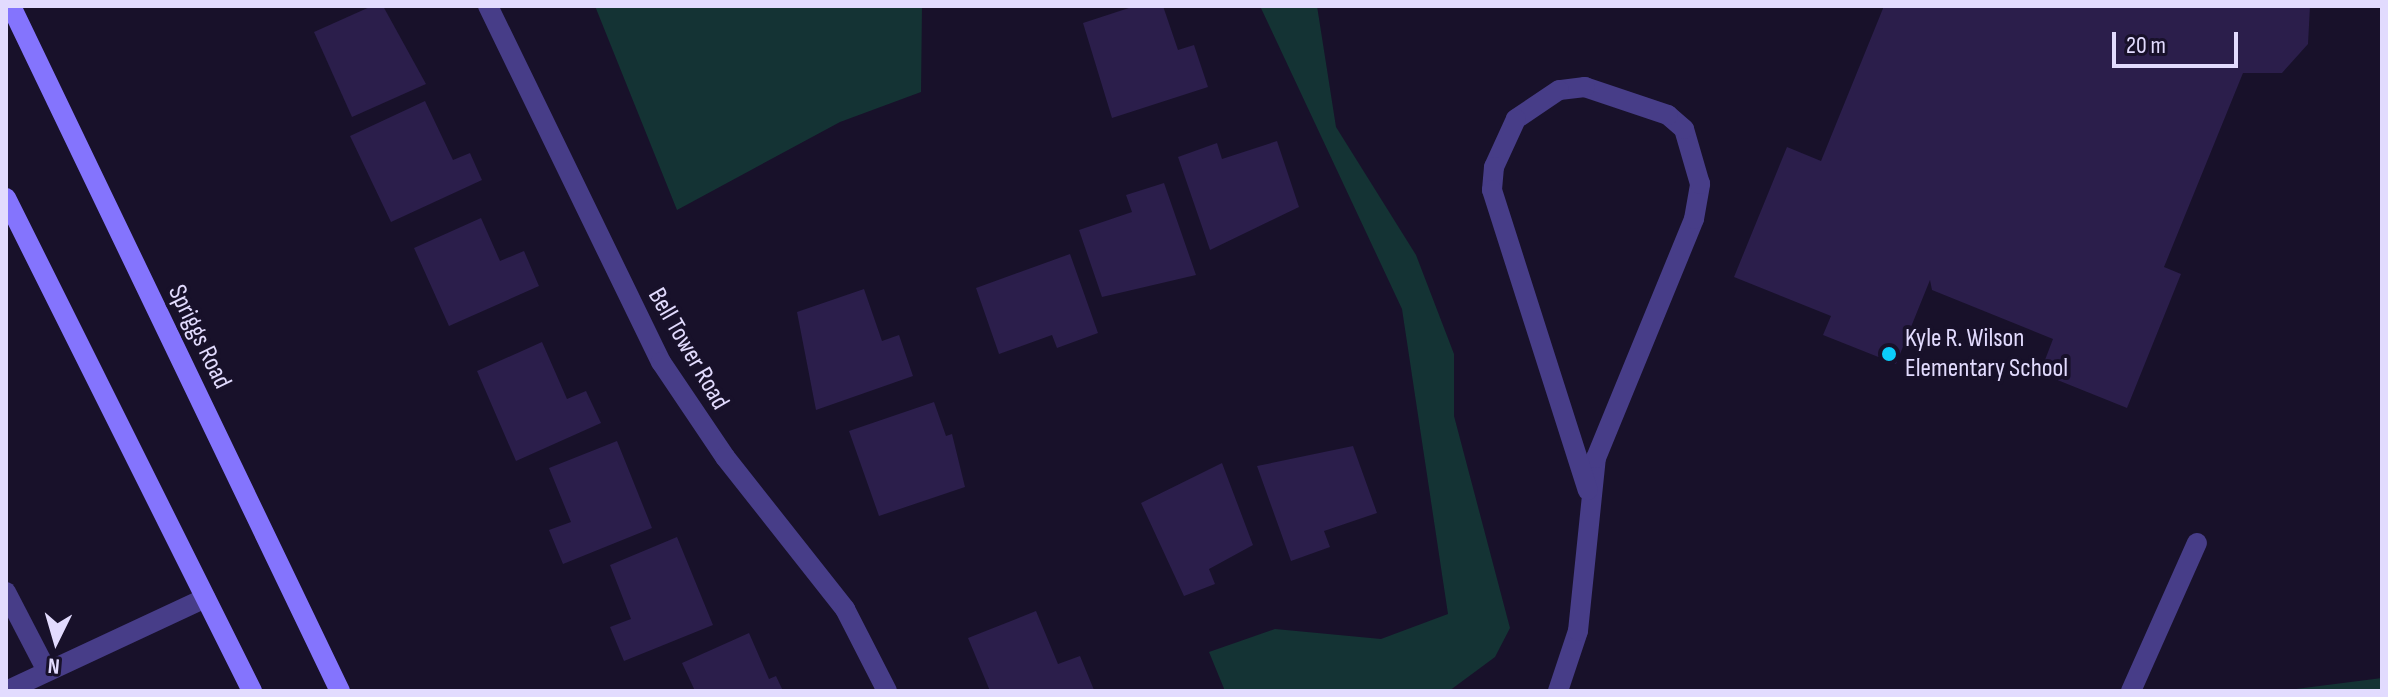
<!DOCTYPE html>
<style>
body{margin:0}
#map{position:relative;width:2388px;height:697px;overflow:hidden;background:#18112a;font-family:"Sofia Sans Condensed",sans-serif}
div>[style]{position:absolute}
.green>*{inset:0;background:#143334}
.building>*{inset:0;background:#2b1e4b}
.service>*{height:20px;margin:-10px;padding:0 10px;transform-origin:10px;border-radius:10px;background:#473d88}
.minor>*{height:20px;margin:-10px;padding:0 10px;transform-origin:10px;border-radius:10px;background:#473d88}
.secondary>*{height:20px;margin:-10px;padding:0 10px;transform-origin:10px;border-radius:10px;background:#8474fd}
.dots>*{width:22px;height:22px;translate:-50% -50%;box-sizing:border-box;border:4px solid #18112a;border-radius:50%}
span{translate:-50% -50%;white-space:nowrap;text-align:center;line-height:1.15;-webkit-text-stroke:8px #18112a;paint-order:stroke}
.street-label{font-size:26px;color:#e2dbfe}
.poi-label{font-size:26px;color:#e2dbfe}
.left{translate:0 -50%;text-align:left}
.frame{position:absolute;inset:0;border:8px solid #e2dbfe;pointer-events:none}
.north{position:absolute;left:16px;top:601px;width:80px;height:80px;-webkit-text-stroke:6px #18112a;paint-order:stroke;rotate:185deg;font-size:22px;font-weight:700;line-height:32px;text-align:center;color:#e2dbfe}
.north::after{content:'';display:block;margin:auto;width:28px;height:36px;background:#e2dbfe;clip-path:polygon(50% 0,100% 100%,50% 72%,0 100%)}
.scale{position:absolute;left:2112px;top:32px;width:126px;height:36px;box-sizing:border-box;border:4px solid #e2dbfe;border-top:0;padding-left:10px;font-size:24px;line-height:28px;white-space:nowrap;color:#e2dbfe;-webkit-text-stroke:6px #18112a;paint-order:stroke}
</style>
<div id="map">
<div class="green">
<i style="clip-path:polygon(595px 6px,922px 6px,921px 92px,840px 122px,677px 210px)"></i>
<i style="clip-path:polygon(1260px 6px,1317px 6px,1336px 127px,1416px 255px,1454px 354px,1454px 416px,1510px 628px,1495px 657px,1449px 691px,1225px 691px,1209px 652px,1275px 629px,1381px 639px,1448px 614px,1402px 309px)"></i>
<i style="clip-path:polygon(2382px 678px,2382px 691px,2280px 691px)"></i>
</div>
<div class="building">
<i style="clip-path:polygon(372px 6px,383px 6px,426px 84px,352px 117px,314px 32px)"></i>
<i style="clip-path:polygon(1135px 6px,1163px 6px,1178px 50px,1194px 45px,1208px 87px,1112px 118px,1083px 23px)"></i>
<i style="clip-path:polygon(1884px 6px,2310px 6px,2308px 44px,2282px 73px,2243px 73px,2164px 267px,2181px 274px,2127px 408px,2040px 373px,2053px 339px,1932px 290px,1930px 280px,1896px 364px,1823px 335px,1831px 316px,1734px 277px,1787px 147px,1821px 161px)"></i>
<i style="clip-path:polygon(425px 101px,453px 160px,470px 153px,482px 180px,391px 222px,350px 136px)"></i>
<i style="clip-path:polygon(1277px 141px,1299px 207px,1210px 250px,1178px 157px,1217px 143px,1222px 159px)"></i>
<i style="clip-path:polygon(1164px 183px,1196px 275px,1102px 297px,1079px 230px,1132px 212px,1126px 195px)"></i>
<i style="clip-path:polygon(481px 218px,500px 261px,524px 251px,539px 286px,449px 326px,414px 248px)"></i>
<i style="clip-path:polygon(1070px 254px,1098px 333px,1057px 348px,1052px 335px,999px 354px,976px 288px)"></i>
<i style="clip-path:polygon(864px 289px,882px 341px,899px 335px,913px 376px,816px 410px,797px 312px)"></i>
<i style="clip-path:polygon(542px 342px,567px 399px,586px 391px,601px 423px,516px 461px,477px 371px)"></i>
<i style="clip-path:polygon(934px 402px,946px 436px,952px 434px,965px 487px,879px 516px,849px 431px)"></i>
<i style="clip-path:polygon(617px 441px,652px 528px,563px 564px,549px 530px,571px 522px,549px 468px)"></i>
<i style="clip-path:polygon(1353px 446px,1377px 513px,1324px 531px,1330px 547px,1291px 561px,1257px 466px)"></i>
<i style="clip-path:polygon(1222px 463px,1253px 545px,1209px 569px,1215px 584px,1184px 596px,1141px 503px)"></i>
<i style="clip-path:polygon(677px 537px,713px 625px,624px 661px,610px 627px,631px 619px,610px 565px)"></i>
<i style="clip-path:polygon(1036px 611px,1058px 664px,1080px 656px,1094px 690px,990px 691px,968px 638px)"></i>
<i style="clip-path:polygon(749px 633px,769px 679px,776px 676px,783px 691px,695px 691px,682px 663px)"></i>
</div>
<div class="service">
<i style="left:1558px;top:691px;width:63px;rotate:-71.6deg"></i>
<i style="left:1578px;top:631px;width:174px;rotate:-84.1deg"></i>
<i style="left:1596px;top:458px;width:258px;rotate:-67.7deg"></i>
<i style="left:1694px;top:219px;width:36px;rotate:-80deg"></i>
<i style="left:1700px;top:184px;width:57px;rotate:-106.2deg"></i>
<i style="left:1684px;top:129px;width:21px;rotate:-139deg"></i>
<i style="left:1668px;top:115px;width:88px;rotate:-161.4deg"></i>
<i style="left:1585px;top:87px;width:26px;rotate:173deg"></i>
<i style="left:1559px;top:90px;width:52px;rotate:146deg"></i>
<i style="left:1516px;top:119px;width:53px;rotate:114.6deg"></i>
<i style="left:1494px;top:167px;width:23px;rotate:95deg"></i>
<i style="left:1492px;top:190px;width:315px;rotate:72.3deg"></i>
<i style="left:2131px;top:691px;width:162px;rotate:-66deg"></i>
</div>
<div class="minor">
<i style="left:488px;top:6px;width:396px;rotate:64.1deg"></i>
<i style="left:661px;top:362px;width:115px;rotate:56deg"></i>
<i style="left:725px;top:457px;width:194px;rotate:51.7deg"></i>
<i style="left:845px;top:609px;width:92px;rotate:62.9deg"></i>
<i style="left:6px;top:592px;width:89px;rotate:62.6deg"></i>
<i style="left:6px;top:691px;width:220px;rotate:-25deg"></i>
</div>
<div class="secondary">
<i style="left:11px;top:6px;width:760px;rotate:64.35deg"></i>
<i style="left:6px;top:198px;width:551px;rotate:63.48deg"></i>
</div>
<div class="dots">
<i style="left:1889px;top:354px;background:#0bcdfb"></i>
</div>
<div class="street-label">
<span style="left:199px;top:337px;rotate:64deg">Spriggs Road</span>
<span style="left:688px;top:349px;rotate:60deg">Bell Tower Road</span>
</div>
<div class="poi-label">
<span class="left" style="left:1905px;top:354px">Kyle R. Wilson<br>Elementary School</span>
</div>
<div class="frame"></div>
<div class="north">N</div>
<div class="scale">20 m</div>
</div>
